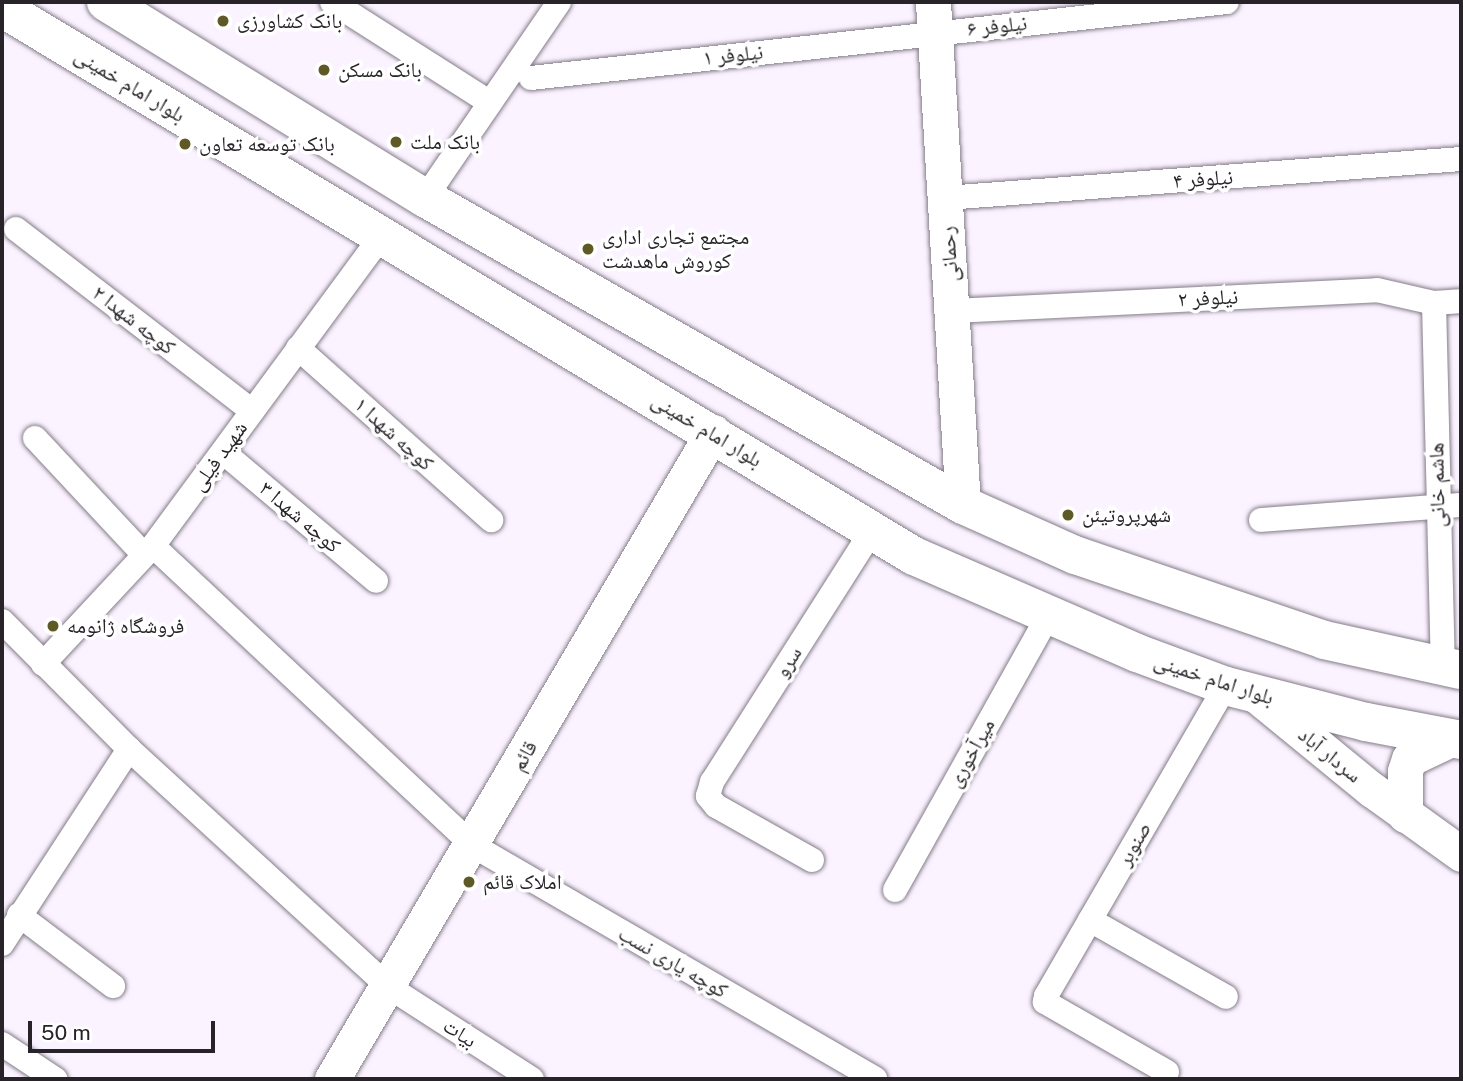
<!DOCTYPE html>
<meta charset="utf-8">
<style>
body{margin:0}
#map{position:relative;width:1463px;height:1081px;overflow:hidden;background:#fbf3ff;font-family:"Public Sans","Noto Naskh Arabic",sans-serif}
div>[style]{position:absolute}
.roads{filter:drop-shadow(0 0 2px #847c89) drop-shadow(0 0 2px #847c89)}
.street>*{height:24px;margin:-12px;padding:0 12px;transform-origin:12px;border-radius:12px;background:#fff}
.secondary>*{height:35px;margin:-17.5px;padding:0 17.5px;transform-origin:17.5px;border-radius:17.5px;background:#fff}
.primary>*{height:38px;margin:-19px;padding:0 19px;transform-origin:19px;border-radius:19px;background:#fff}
.dots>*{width:19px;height:19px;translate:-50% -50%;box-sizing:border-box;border:4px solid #fff;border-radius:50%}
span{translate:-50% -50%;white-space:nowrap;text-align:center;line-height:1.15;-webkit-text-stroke:7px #fff;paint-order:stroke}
.poi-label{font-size:21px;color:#272328}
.left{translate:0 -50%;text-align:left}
.street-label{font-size:21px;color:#272328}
.frame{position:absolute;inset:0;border:4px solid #272328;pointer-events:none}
.scale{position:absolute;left:28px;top:1021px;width:187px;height:32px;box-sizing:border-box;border:4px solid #272328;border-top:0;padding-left:9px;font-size:21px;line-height:24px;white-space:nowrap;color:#272328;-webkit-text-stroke:5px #fff;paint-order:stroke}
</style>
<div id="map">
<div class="roads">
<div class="street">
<i style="left:332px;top:2px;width:186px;rotate:32.5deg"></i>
<i style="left:531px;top:78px;width:700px;rotate:-6.23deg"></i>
<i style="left:425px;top:198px;width:237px;rotate:-55.6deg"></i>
<i style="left:946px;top:198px;width:516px;rotate:-4.33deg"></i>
<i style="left:16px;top:229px;width:298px;rotate:37.6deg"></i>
<i style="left:1434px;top:303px;width:364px;rotate:88.6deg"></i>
<i style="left:953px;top:311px;width:425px;rotate:-2.8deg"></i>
<i style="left:1377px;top:290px;width:58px;rotate:12.8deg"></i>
<i style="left:1434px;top:303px;width:27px;rotate:-4deg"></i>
<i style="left:298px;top:348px;width:259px;rotate:41.7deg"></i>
<i style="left:35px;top:438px;width:160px;rotate:47deg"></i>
<i style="left:223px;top:452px;width:200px;rotate:40.1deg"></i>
<i style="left:1261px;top:520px;width:201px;rotate:-4.3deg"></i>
<i style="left:153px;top:546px;width:437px;rotate:43.1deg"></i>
<i style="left:472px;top:845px;width:466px;rotate:30.1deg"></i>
<i style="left:2px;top:621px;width:180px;rotate:45.2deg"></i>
<i style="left:129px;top:749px;width:352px;rotate:42.5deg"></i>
<i style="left:389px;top:987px;width:170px;rotate:32.8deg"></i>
<i style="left:43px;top:664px;width:161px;rotate:-47deg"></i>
<i style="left:153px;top:546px;width:386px;rotate:-53.6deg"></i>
<i style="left:812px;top:860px;width:110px;rotate:-150.6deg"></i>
<i style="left:716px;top:806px;width:13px;rotate:-129deg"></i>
<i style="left:708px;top:796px;width:15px;rotate:-74deg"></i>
<i style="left:712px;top:782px;width:298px;rotate:-57.5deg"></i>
<i style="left:895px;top:890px;width:314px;rotate:-60.8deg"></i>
<i style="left:19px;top:915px;width:118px;rotate:37.1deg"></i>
<i style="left:1090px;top:920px;width:156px;rotate:29.5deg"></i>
<i style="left:2px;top:944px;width:233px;rotate:-56.9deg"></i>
<i style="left:2px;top:1044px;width:64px;rotate:33.4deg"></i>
<i style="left:1167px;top:1072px;width:141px;rotate:-150.2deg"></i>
<i style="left:1045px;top:1002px;width:6px;rotate:-81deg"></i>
<i style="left:1046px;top:996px;width:358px;rotate:-59.9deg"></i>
</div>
<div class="secondary">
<i style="left:933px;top:2px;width:504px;rotate:86.59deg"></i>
<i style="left:1256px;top:695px;width:149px;rotate:39.3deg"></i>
<i style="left:1371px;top:789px;width:111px;rotate:35.8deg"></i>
<i style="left:1405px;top:815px;width:44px;rotate:-90deg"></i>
<i style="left:1405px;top:771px;width:13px;rotate:-72deg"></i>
<i style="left:1409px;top:759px;width:49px;rotate:-25.5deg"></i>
<i style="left:332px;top:1079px;width:751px;rotate:-59.51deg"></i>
</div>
<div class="primary">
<i style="left:106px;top:2px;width:374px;rotate:31.6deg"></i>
<i style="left:425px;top:198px;width:619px;rotate:29.71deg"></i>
<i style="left:963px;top:505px;width:123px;rotate:24.1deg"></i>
<i style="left:1075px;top:555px;width:263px;rotate:18.8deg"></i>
<i style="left:1324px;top:640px;width:140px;rotate:12.4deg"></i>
<i style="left:2px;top:8px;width:1064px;rotate:31deg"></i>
<i style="left:914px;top:556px;width:243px;rotate:23.5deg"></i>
<i style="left:1137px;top:653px;width:95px;rotate:20.3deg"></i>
<i style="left:1226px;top:686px;width:145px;rotate:14.4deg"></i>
<i style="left:1366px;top:722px;width:97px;rotate:10.7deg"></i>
</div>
</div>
<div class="dots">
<i style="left:223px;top:21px;background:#5f5926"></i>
<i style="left:324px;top:70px;background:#5f5926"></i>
<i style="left:396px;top:142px;background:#5f5926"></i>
<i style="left:185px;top:144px;background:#5f5926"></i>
<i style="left:588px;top:249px;background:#5f5926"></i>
<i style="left:1068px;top:515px;background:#5f5926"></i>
<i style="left:53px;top:626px;background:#5f5926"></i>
<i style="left:469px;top:882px;background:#5f5926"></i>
</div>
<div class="poi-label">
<span class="left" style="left:237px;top:21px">بانک کشاورزی</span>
<span class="left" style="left:338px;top:70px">بانک مسکن</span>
<span class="left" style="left:410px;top:142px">بانک ملت</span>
<span class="left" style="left:199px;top:144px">بانک توسعه تعاون</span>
<span class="left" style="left:602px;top:249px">مجتمع تجاری اداری<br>کوروش ماهدشت</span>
<span class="left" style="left:1082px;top:515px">شهرپروتیئن</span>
<span class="left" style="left:67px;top:626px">فروشگاه ژانومه</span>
<span class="left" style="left:483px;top:882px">املاک قائم</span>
</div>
<div class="street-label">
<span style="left:997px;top:26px;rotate:-6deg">نیلوفر ۶</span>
<span style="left:733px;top:55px;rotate:-6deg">نیلوفر ۱</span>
<span style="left:130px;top:85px;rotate:31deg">بلوار امام خمینی</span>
<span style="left:1203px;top:179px;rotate:-4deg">نیلوفر ۴</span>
<span style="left:949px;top:254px;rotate:-94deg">رحمانی</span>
<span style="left:1208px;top:298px;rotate:-3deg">نیلوفر ۲</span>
<span style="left:134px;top:320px;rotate:38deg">کوچه شهدا ۲</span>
<span style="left:707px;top:430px;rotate:31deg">بلوار امام خمینی</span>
<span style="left:394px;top:434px;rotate:42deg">کوچه شهدا ۱</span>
<span style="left:219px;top:456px;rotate:-54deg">شهید فیلی</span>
<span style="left:1437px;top:485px;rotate:-91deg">هاشم خانی</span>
<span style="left:300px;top:517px;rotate:40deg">کوچه شهدا ۳</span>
<span style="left:788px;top:662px;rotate:-58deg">سرو</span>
<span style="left:1214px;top:679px;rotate:18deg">بلوار امام خمینی</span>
<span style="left:971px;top:753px;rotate:-61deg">میرآخوری</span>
<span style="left:1330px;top:755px;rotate:39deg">سردار آباد</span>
<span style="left:524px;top:756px;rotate:-60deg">قائم</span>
<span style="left:1134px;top:844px;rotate:-60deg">صنوبر</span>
<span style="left:673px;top:962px;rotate:30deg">کوچه یاری نسب</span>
<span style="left:460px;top:1033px;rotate:33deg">بیات</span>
</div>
<div class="frame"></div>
<div class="scale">50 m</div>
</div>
